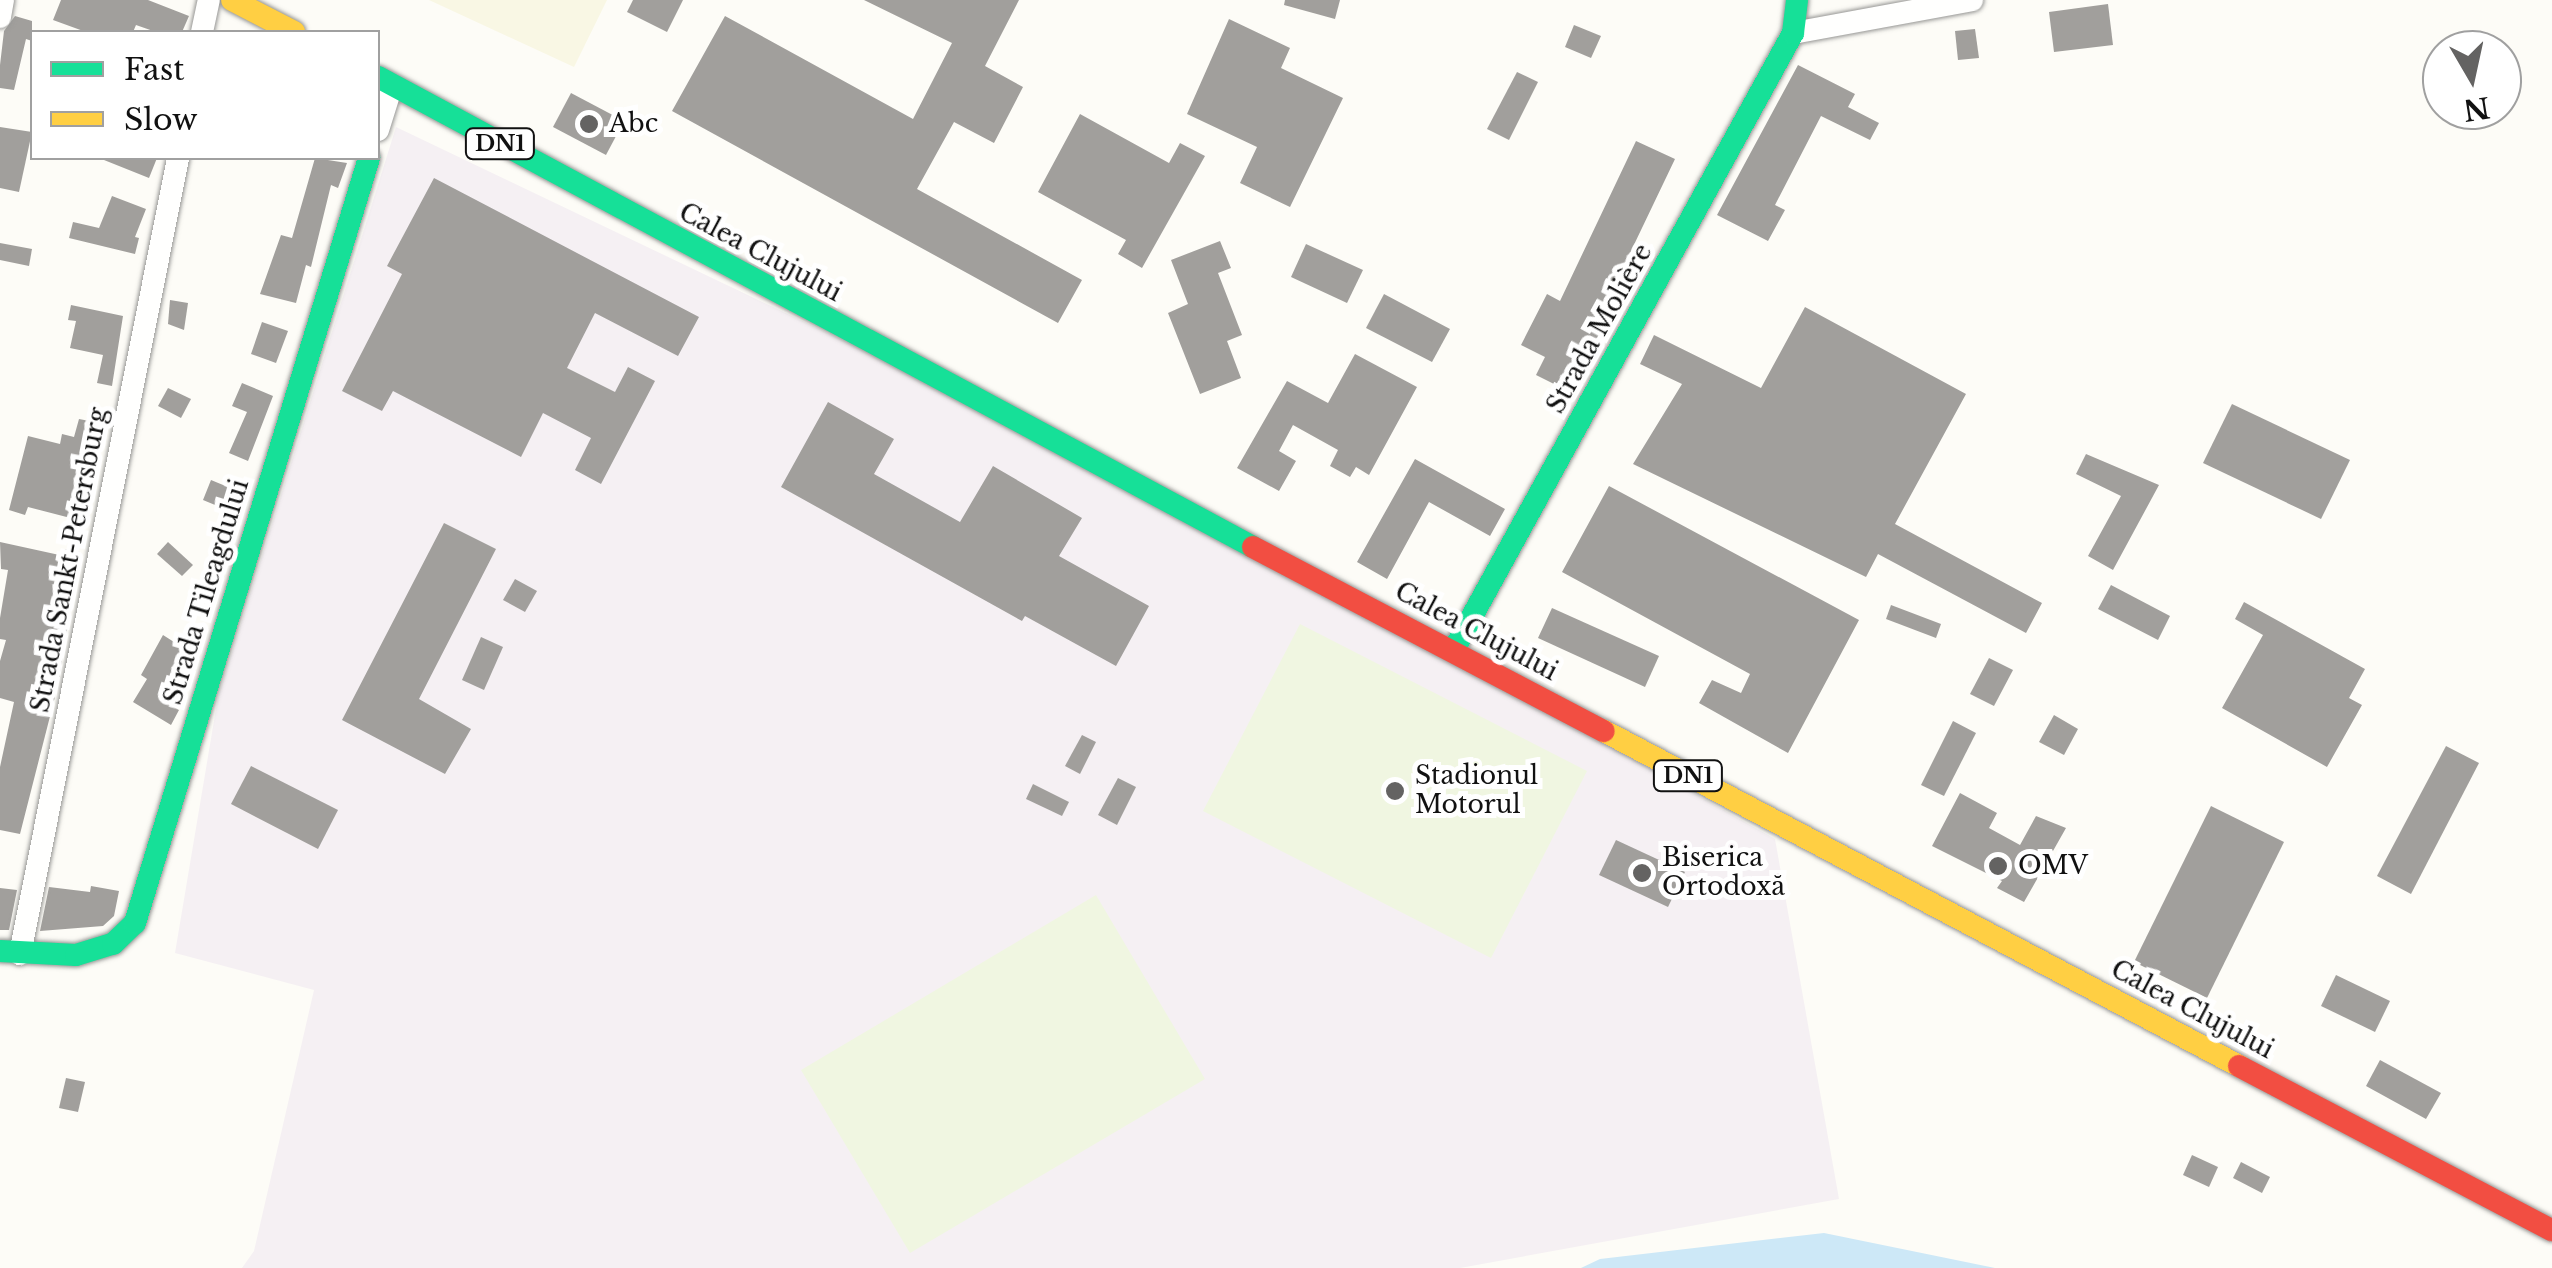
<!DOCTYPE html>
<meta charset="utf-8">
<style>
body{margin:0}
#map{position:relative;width:2552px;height:1268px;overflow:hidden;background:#fdfcf7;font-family:"Libre Baskerville",serif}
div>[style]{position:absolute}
.industrial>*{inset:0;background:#f5f0f3}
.farmland>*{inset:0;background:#f9f7e4}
.pitch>*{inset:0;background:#f0f6e1}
.water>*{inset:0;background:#cde8f7}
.building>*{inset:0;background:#a19f9c}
.roads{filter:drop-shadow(0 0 2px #979795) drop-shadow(0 0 2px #979795)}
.street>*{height:22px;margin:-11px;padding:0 11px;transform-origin:11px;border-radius:11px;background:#fffffe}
.fast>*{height:22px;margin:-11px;padding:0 11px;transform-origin:11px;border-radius:11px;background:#16e098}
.slow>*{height:22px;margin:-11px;padding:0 11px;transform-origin:11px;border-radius:11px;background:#ffcf43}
.jam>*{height:22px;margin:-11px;padding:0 11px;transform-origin:11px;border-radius:11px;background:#f24e42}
.dots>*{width:28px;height:28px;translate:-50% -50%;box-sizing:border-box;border:5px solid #fff;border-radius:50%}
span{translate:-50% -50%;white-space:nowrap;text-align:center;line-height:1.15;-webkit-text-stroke:10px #fff;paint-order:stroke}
.shield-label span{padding:2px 8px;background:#fff;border:2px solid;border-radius:8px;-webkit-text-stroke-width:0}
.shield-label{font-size:22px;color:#111;font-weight:700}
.poi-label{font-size:25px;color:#111}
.left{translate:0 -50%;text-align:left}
.street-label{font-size:25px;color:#111}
.legend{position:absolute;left:30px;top:30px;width:350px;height:130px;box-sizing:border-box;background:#fff;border:2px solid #a0a0a0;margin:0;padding:12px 18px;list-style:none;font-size:30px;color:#111}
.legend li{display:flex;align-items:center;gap:20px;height:50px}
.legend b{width:50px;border:2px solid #a0a0a0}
.north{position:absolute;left:2422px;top:30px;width:100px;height:100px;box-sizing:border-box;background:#fff;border:2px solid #a0a0a0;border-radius:50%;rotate:171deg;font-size:28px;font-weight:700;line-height:40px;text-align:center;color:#111}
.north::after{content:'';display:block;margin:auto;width:35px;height:45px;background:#646362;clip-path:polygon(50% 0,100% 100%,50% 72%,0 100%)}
</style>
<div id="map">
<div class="industrial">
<i style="clip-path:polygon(396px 127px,1156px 490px,1775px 839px,1839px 1199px,1460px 1268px,242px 1268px,254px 1251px,314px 990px,175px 953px,218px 697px)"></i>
</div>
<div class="farmland">
<i style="clip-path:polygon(429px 0,607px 0,574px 67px)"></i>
</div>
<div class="pitch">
<i style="clip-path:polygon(1300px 624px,1587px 771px,1491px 958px,1203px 811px)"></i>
<i style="clip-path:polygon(1096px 895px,1205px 1079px,910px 1253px,801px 1070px)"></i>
</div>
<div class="water">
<i style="clip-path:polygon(1824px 1233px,1995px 1268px,1581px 1268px,1600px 1259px)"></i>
</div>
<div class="building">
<i style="clip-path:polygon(61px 0,148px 0,189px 16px,182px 32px,156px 32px,136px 25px,133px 32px,86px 32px,53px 20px)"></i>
<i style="clip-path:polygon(633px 0,683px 0,667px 32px,627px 12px)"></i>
<i style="clip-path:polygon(864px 0,1019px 0,985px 66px,1023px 87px,994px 143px,954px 122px,917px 189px,1082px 280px,1058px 323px,672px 111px,725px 16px,913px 119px,952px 43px)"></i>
<i style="clip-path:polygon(1285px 0,1340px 0,1335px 19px,1284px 5px)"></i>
<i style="clip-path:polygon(2108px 4px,2113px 45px,2054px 52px,2049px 12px)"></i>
<i style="clip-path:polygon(15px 16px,32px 21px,32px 41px,26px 39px,14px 90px,0 88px,0 65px,4px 31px)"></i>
<i style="clip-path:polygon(1229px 19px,1290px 48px,1281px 68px,1343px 98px,1290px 207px,1240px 183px,1257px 147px,1187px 114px)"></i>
<i style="clip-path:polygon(1574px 25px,1601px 36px,1591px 58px,1565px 47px)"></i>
<i style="clip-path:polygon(1975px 29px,1979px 58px,1958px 60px,1955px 31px)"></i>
<i style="clip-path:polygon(1798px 65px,1855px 94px,1848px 107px,1879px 123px,1870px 140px,1821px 116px,1775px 205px,1785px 210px,1768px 241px,1717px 215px)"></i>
<i style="clip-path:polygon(1517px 72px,1538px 82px,1509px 140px,1487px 129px)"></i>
<i style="clip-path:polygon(571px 93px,624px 121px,606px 155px,553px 127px)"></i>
<i style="clip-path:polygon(1080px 114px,1169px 163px,1180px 143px,1205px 156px,1142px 268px,1118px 254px,1126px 240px,1038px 192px)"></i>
<i style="clip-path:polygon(0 127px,32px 132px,19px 192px,0 188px)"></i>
<i style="clip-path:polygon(1636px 141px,1675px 159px,1598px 320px,1608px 325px,1572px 393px,1536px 375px,1545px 357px,1521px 345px,1547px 294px,1560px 301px)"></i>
<i style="clip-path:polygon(99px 158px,157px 158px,149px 178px)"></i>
<i style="clip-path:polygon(315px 158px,347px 163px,338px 188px,331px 185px,311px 267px,306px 265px,296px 303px,260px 294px,281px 235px,292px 238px)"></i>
<i style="clip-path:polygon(434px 178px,699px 317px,678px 356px,595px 313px,567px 368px,615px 392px,628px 367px,655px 381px,601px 484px,575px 470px,591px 438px,543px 413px,521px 457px,393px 391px,382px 411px,342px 391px,402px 274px,387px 266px)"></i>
<i style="clip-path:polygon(112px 196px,146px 209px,135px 237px,139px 238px,135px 254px,69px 238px,73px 222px,99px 228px)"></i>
<i style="clip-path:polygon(1220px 241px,1231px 268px,1218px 273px,1242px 335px,1227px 341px,1241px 378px,1200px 394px,1168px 313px,1188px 304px,1171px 260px)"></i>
<i style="clip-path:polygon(0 243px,32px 249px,29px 266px,0 260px)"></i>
<i style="clip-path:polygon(1306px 244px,1363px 270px,1347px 303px,1291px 277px)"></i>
<i style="clip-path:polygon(1384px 294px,1450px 329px,1432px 362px,1366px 328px)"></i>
<i style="clip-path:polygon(170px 300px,188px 303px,184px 330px,168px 324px)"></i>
<i style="clip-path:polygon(71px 305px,123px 316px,112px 386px,97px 383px,103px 355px,70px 348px,76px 321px,68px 320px)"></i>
<i style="clip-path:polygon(1805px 307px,1966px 394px,1895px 524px,2042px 603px,2026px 633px,1878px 554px,1866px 577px,1633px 464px,1682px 384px,1640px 364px,1654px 335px,1761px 388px)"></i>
<i style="clip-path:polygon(262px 322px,288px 331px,276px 363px,251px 354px)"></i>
<i style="clip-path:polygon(1355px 354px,1417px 387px,1369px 475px,1356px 467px,1350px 477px,1330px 466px,1338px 450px,1293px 425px,1279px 451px,1296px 461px,1279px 491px,1237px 468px,1287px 381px,1328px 403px)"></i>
<i style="clip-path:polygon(242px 383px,273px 396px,248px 461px,229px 453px,247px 412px,232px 406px)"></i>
<i style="clip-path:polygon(168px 388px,191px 399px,181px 418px,158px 406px)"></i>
<i style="clip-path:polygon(828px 402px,894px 439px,874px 474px,960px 522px,993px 466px,1082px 518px,1059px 556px,1149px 606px,1116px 666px,1025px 616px,1022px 621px,781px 487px)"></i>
<i style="clip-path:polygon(2232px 404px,2350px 460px,2321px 519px,2203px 463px)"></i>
<i style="clip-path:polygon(79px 419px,105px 424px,86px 522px,28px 507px,25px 515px,9px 510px,28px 436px,60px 444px,62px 434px,74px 437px)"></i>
<i style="clip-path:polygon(2086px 454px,2159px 485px,2113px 570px,2088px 556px,2121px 496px,2076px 474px)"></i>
<i style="clip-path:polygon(1415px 459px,1505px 509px,1490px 536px,1429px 502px,1387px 579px,1357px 562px)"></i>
<i style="clip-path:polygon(211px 480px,240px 492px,232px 512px,203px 500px)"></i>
<i style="clip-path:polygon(1609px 486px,1859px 620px,1788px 753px,1699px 703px,1712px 680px,1741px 693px,1750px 674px,1562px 572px)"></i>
<i style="clip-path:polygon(444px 523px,496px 549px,419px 699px,471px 729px,445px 774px,342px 720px)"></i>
<i style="clip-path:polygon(0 542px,64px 556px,65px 549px,80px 552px,58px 685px,20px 834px,0 830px,0 767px,14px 702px,0 698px,0 661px,6px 640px,0 639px,0 618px,8px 570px,1px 569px)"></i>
<i style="clip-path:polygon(168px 542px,193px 565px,182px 576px,157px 554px)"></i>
<i style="clip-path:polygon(515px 579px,537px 591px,525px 612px,503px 600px)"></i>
<i style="clip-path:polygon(2111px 585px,2170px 616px,2158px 640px,2098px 609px)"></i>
<i style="clip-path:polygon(2244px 602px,2365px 669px,2349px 698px,2362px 705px,2327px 767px,2222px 708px,2263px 635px,2235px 619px)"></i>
<i style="clip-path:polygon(1891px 605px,1941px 624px,1936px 638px,1886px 619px)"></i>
<i style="clip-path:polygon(1552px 608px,1659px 656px,1645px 687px,1538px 638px)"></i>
<i style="clip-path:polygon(163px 635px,196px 656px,189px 674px,180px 668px,158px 697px,179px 710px,171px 725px,133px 702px,147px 679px,141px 675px)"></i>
<i style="clip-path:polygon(481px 637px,503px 647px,484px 690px,462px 680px)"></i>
<i style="clip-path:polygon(1989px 658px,2013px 670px,1994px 706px,1970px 694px)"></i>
<i style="clip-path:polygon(2054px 715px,2078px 729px,2064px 755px,2039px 742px)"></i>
<i style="clip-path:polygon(1953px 721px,1976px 733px,1944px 796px,1921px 785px)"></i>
<i style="clip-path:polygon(1082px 735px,1096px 742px,1080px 774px,1065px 766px)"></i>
<i style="clip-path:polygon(2446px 746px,2479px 763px,2411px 894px,2377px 876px)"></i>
<i style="clip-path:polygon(251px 766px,338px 810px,318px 849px,231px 804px)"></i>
<i style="clip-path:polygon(1118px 778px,1136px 787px,1117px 825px,1098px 815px)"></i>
<i style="clip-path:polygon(1033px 784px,1069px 802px,1062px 816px,1026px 799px)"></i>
<i style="clip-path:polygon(1960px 793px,1997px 813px,1989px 828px,2020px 845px,2036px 816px,2066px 828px,2024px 902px,1997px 888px,2002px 881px,1932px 846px)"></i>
<i style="clip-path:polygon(2211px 806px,2284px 842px,2207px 998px,2134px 962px)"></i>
<i style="clip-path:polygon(1616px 840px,1685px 872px,1668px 907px,1599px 875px)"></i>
<i style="clip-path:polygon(91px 886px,119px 891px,114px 916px,103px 926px,40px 931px,49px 887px,90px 892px)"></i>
<i style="clip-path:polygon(0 888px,17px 890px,9px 930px,0 930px)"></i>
<i style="clip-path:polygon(2336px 975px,2390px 1001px,2375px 1032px,2321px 1006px)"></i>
<i style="clip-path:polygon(2380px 1060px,2441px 1093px,2426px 1119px,2366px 1086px)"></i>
<i style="clip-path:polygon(66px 1078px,85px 1082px,78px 1112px,59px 1108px)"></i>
<i style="clip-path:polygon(2192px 1155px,2218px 1167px,2209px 1187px,2183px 1175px)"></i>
<i style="clip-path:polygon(2241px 1162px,2270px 1177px,2262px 1193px,2233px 1178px)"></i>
</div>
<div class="roads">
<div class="street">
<i style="left:0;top:17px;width:17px;rotate:-80deg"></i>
<i style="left:202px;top:32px;width:33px;rotate:-78deg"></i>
<i style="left:1793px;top:33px;width:182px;rotate:-10.4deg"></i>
<i style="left:378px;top:130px;width:47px;rotate:-72.7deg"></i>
<i style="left:20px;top:954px;width:812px;rotate:-78.77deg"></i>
</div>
<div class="fast">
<i style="left:378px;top:77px;width:993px;rotate:28.24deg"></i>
<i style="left:1453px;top:651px;width:705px;rotate:-61.18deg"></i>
<i style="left:1793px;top:33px;width:33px;rotate:-83deg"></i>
<i style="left:0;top:951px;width:76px;rotate:3deg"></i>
<i style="left:76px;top:955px;width:39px;rotate:-17deg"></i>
<i style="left:113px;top:944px;width:30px;rotate:-44deg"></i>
<i style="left:135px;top:923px;width:800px;rotate:-72.99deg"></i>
</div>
<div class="slow">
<i style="left:232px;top:0;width:70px;rotate:27.3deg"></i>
<i style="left:1604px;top:731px;width:718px;rotate:27.81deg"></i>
</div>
<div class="jam">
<i style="left:1253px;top:547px;width:396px;rotate:27.7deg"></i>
<i style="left:2239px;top:1066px;width:353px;rotate:27.7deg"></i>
</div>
</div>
<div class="dots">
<i style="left:589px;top:124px;background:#646362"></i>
<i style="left:1395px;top:791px;background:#646362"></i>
<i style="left:1998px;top:866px;background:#646362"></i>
<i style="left:1642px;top:873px;background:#646362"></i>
</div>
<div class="shield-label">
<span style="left:500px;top:144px">DN1</span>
<span style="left:1688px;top:776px">DN1</span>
</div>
<div class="poi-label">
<span class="left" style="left:609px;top:124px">Abc</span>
<span class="left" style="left:1415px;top:791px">Stadionul<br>Motorul</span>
<span class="left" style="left:1662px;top:873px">Biserica<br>Ortodoxă</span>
<span class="left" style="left:2018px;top:866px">OMV</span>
</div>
<div class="street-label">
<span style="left:760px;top:253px;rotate:28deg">Calea Clujului</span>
<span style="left:1600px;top:329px;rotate:-61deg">Strada Molière</span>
<span style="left:70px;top:560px;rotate:-79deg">Strada Sankt-Petersburg</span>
<span style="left:207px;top:592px;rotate:-73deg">Strada Tileagdului</span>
<span style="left:1476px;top:632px;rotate:28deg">Calea Clujului</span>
<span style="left:2192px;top:1010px;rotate:28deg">Calea Clujului</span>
</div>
<ul class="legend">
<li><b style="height:12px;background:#16e098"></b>Fast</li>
<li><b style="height:12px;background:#ffcf43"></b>Slow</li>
</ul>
<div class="north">N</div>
</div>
